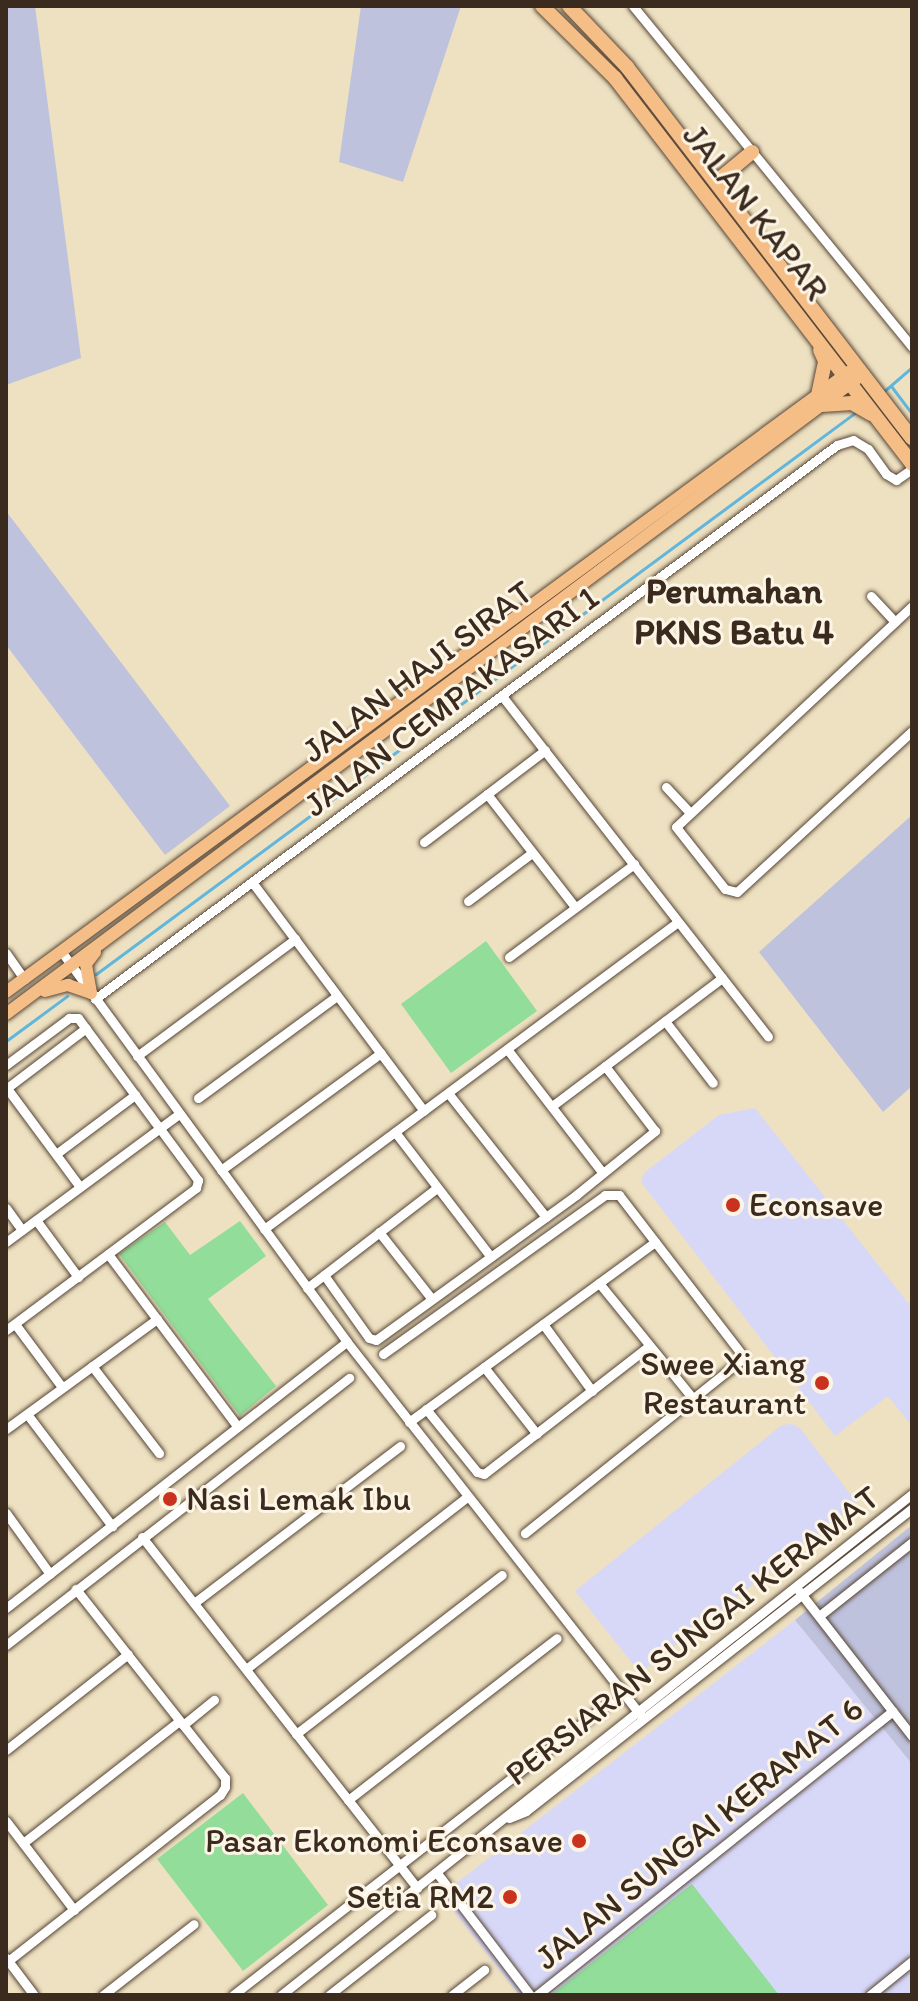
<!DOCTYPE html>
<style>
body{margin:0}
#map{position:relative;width:918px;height:2001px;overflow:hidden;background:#eee1c1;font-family:Itim,sans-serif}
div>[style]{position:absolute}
.built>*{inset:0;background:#d7d7f8}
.industrial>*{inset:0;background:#bfc2dd}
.green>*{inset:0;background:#92dd99}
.stream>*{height:3px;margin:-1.5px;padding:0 1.5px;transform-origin:1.5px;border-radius:1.5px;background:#60b6dc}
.roads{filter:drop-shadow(0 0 2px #564536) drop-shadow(0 0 2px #564536)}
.minor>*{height:9px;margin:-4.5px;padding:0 4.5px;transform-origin:4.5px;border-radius:4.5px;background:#fff}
.major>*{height:12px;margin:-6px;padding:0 6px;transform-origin:6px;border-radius:6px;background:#f6be87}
.highway>*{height:14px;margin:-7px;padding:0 7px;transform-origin:7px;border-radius:7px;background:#f6be87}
.dots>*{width:22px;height:22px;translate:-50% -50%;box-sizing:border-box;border:4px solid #fcf5e5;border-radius:50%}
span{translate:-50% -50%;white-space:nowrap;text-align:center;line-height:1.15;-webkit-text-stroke:6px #fcf5e5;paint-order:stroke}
.street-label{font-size:34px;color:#3b2a1e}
.poi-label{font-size:34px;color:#3b2a1e}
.left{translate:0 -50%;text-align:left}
.right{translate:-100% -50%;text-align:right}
.neighbourhood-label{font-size:36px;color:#3b2a1e;font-weight:700}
.frame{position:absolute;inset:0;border:8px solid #3b2a1e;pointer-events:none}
</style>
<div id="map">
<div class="built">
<i style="clip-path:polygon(755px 1108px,908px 1303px,912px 1301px,912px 1426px,888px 1396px,835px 1436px,641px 1182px,644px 1173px,719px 1115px)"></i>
<i style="clip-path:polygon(792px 1424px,800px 1428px,857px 1503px,640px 1673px,575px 1591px,782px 1425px)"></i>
<i style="clip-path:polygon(795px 1620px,912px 1764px,912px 1995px,519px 1995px,441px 1895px)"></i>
</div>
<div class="industrial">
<i style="clip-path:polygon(6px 6px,35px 6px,81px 358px,6px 385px)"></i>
<i style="clip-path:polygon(361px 6px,461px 6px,403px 182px,339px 162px)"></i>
<i style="clip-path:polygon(6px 511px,230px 806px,165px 855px,6px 645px)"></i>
<i style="clip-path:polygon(912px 815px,912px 1086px,883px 1112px,759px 952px)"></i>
<i style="clip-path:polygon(912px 1525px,912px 1764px,795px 1620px)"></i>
</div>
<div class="green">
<i style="clip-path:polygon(486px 941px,537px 1011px,451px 1073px,401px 1004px)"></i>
<i style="clip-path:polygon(240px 1221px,266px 1256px,208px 1299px,276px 1386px,240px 1416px,119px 1254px,165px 1222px,190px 1255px)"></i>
<i style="clip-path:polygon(243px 1793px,328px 1905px,243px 1971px,157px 1859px)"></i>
<i style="clip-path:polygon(692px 1884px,779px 1995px,551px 1995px)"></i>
</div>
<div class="stream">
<i style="left:891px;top:386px;width:35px;rotate:53deg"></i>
<i style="left:882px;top:393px;width:40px;rotate:-41deg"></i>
<i style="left:96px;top:974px;width:945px;rotate:-36.48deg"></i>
<i style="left:6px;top:1041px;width:76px;rotate:-36.4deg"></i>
</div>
<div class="roads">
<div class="minor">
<i style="left:633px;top:6px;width:441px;rotate:50.7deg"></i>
<i style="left:871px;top:596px;width:35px;rotate:47deg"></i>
<i style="left:912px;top:606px;width:323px;rotate:136.9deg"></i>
<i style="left:676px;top:827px;width:79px;rotate:51.7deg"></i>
<i style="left:725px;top:889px;width:12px;rotate:14deg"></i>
<i style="left:737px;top:892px;width:238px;rotate:-42.6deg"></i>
<i style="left:502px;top:696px;width:432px;rotate:52deg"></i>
<i style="left:666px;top:787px;width:35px;rotate:47deg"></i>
<i style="left:487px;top:794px;width:143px;rotate:52.1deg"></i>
<i style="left:424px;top:842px;width:152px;rotate:-37.2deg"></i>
<i style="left:252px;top:882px;width:286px;rotate:53.1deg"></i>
<i style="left:468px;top:901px;width:80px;rotate:-36.9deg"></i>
<i style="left:61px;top:951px;width:484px;rotate:53.8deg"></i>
<i style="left:347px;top:1342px;width:477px;rotate:51.8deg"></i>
<i style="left:6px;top:953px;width:32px;rotate:55deg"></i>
<i style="left:509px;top:957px;width:156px;rotate:-36.6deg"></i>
<i style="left:95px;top:999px;width:926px;rotate:-36.75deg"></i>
<i style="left:837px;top:445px;width:17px;rotate:-17deg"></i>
<i style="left:853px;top:440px;width:17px;rotate:31deg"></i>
<i style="left:868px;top:449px;width:31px;rotate:54deg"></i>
<i style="left:886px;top:474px;width:12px;rotate:31deg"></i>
<i style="left:896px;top:480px;width:19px;rotate:-35deg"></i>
<i style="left:665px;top:1021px;width:78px;rotate:52.3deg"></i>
<i style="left:507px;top:1049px;width:155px;rotate:52.3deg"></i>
<i style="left:137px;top:1056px;width:197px;rotate:-36.5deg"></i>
<i style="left:6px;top:1065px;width:79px;rotate:-36.7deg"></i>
<i style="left:69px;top:1018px;width:9px"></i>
<i style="left:78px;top:1018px;width:202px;rotate:53.5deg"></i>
<i style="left:198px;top:1180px;width:8px;rotate:104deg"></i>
<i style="left:196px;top:1188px;width:237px;rotate:143.2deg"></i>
<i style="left:6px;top:1087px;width:124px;rotate:53.5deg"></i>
<i style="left:7px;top:1088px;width:99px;rotate:-37.2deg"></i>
<i style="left:448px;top:1093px;width:158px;rotate:51.7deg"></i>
<i style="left:198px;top:1098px;width:172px;rotate:-36.3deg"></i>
<i style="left:552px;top:1106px;width:213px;rotate:-37deg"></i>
<i style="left:395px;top:1132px;width:156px;rotate:52.5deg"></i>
<i style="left:56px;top:1154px;width:99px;rotate:-36.8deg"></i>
<i style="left:221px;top:1170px;width:198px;rotate:-36.2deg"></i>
<i style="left:6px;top:1208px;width:27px;rotate:54deg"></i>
<i style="left:36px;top:1220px;width:71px;rotate:53.6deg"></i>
<i style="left:264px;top:1229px;width:515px;rotate:-36.56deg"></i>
<i style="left:379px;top:1232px;width:85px;rotate:51.7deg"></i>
<i style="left:6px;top:1242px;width:215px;rotate:-36.5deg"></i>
<i style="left:108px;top:1254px;width:216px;rotate:53.1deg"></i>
<i style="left:324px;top:1275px;width:77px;rotate:54.5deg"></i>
<i style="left:369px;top:1338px;width:7px;rotate:16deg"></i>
<i style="left:376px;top:1340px;width:247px;rotate:-35.9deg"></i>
<i style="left:576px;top:1195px;width:102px;rotate:-39deg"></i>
<i style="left:655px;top:1131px;width:82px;rotate:-127.6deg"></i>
<i style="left:599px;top:1283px;width:151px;rotate:50.9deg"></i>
<i style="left:307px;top:1288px;width:164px;rotate:-37.6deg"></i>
<i style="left:15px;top:1324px;width:79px;rotate:53.3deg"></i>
<i style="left:543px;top:1324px;width:83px;rotate:53.8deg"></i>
<i style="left:383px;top:1354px;width:273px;rotate:-35.6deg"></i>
<i style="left:605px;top:1195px;width:14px"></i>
<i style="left:619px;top:1195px;width:202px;rotate:52.4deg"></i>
<i style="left:742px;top:1355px;width:5px;rotate:101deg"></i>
<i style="left:741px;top:1360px;width:277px;rotate:141.3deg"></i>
<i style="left:92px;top:1366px;width:110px;rotate:52.4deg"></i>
<i style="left:484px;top:1367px;width:85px;rotate:51.7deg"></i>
<i style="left:426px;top:1409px;width:81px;rotate:51deg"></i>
<i style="left:477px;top:1472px;width:7px;rotate:16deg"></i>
<i style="left:484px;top:1474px;width:209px;rotate:-37.8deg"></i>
<i style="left:27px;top:1414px;width:141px;rotate:52.8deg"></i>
<i style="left:409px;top:1422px;width:305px;rotate:-36.2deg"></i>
<i style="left:6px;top:1429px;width:187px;rotate:-36.1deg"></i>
<i style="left:6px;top:1513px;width:75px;rotate:54.2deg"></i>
<i style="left:142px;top:1537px;width:446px;rotate:51.9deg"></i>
<i style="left:799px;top:1591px;width:184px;rotate:52.1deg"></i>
<i style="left:194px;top:1603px;width:259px;rotate:-37.3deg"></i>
<i style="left:6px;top:1608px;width:432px;rotate:-38deg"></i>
<i style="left:819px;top:1616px;width:119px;rotate:-38.5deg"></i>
<i style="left:6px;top:1645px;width:435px;rotate:-37.9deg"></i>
<i style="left:246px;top:1669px;width:281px;rotate:-37.9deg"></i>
<i style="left:183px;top:1725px;width:40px;rotate:-39deg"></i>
<i style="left:296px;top:1734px;width:260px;rotate:-37.7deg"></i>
<i style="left:6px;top:1750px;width:155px;rotate:-38.2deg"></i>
<i style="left:348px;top:1800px;width:264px;rotate:-37.8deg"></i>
<i style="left:509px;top:1818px;width:18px;rotate:-22deg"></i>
<i style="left:526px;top:1811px;width:491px;rotate:-38.1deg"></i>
<i style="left:6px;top:1821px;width:112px;rotate:52.6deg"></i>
<i style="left:23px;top:1843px;width:198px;rotate:-38deg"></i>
<i style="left:437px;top:1873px;width:153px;rotate:52.7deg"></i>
<i style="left:6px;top:1958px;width:46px;rotate:52.9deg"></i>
<i style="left:8px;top:1961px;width:269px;rotate:-38.1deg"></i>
<i style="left:220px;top:1795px;width:9px;rotate:-58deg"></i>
<i style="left:225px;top:1787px;width:9px;rotate:-90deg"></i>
<i style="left:225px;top:1778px;width:241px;rotate:-128.3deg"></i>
<i style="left:103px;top:1995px;width:115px;rotate:-38deg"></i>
<i style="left:233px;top:1995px;width:477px;rotate:-37.9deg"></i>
<i style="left:281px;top:1995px;width:806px;rotate:-38.45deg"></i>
<i style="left:329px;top:1995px;width:130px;rotate:-38.1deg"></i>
<i style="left:452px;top:1995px;width:41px;rotate:-38deg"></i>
<i style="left:537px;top:1995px;width:455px;rotate:-38.6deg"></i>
<i style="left:870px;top:1995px;width:54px;rotate:-39deg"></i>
</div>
<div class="major">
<i style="left:45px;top:991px;width:24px;rotate:-15deg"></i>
<i style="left:68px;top:985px;width:24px;rotate:19deg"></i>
<i style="left:6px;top:992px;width:1056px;rotate:-36.34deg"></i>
<i style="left:91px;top:993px;width:29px;rotate:-100deg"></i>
<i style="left:86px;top:964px;width:15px;rotate:-53deg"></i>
<i style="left:6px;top:1014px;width:1070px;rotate:-36.75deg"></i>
</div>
<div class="highway">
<i style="left:542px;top:6px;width:103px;rotate:44.6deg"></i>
<i style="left:615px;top:78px;width:487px;rotate:52.4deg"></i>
<i style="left:569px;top:6px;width:84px;rotate:46.4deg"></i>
<i style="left:627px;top:67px;width:468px;rotate:52.5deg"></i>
<i style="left:716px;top:182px;width:47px;rotate:-39.8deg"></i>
<i style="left:818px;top:395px;width:35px;rotate:-78deg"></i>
<i style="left:825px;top:361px;width:12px;rotate:-114deg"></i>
<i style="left:822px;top:405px;width:30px;rotate:-4deg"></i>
<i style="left:852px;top:403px;width:22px;rotate:30deg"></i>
</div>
</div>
<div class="dots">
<i style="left:733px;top:1205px;background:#c8321e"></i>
<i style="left:822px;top:1383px;background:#c8321e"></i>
<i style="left:170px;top:1499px;background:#c8321e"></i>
<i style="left:579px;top:1841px;background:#c8321e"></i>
<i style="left:510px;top:1897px;background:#c8321e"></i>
</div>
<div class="street-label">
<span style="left:756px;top:212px;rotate:52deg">JALAN KAPAR</span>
<span style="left:417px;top:671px;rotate:-37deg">JALAN HAJI SIRAT</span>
<span style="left:451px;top:701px;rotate:-37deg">JALAN CEMPAKASARI 1</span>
<span style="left:692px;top:1635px;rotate:-38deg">PERSIARAN SUNGAI KERAMAT</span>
<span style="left:699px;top:1833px;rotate:-39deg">JALAN SUNGAI KERAMAT 6</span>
</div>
<div class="poi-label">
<span class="left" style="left:749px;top:1205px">Econsave</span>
<span class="right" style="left:806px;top:1383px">Swee Xiang<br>Restaurant</span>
<span class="left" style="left:186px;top:1499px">Nasi Lemak Ibu</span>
<span class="right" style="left:563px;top:1841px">Pasar Ekonomi Econsave</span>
<span class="right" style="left:494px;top:1897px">Setia RM2</span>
</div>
<div class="neighbourhood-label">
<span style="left:734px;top:611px">Perumahan<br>PKNS Batu 4</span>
</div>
<div class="frame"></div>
</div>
